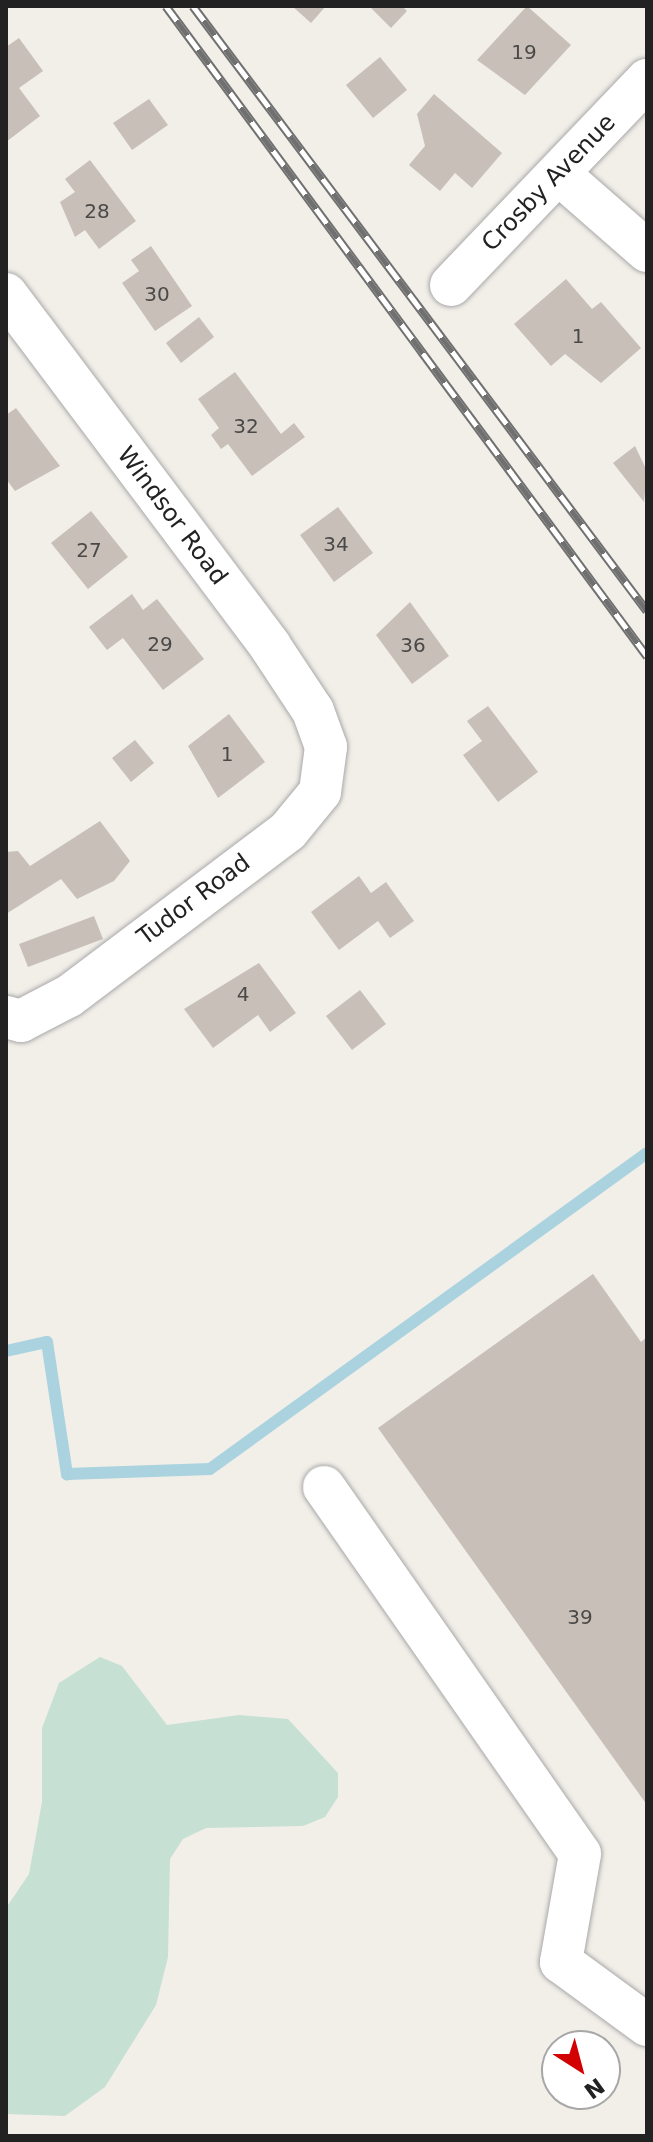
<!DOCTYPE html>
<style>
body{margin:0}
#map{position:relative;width:653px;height:2142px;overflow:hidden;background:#f2efe9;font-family:"DejaVu Sans",sans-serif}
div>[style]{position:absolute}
.wetland>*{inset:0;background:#c6e0d4}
.stream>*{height:12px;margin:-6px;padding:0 6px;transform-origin:6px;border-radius:6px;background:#aad3df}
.building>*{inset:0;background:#c7bfb8}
.roads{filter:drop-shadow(0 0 2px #a9a9a9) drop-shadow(0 0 2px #a9a9a9)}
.minor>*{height:42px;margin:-21px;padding:0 21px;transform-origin:21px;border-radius:21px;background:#fff}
.rail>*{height:9px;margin-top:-4.5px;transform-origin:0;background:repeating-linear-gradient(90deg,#fff 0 18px,#707070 0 36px);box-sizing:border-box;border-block:2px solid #707070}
span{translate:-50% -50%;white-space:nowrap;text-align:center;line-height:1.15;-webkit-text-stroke:7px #fff;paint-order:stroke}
.number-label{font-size:20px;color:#4b4948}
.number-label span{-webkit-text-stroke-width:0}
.street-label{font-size:24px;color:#222}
.frame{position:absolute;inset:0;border:8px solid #222;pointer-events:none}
.north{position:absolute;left:541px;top:2030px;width:80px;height:80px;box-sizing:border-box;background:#fff;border:2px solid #a7a7a7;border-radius:50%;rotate:144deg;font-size:22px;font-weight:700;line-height:32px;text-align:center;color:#222}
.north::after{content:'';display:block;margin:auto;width:28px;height:36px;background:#d20202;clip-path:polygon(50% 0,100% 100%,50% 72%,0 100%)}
</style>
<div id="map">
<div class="wetland">
<i style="clip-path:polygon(100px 1657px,122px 1666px,167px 1725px,239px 1715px,288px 1719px,338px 1773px,338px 1797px,325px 1817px,303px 1826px,206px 1828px,183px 1839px,170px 1859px,168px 1957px,156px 2005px,105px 2087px,65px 2116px,6px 2114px,6px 1908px,29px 1874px,42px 1802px,42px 1728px,59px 1683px)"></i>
</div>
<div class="stream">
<i style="left:6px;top:1351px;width:42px;rotate:-12.4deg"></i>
<i style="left:47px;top:1342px;width:134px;rotate:81.4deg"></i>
<i style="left:67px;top:1474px;width:143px;rotate:-2deg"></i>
<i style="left:210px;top:1469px;width:539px;rotate:-35.87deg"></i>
</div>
<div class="building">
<i style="clip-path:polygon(292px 6px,326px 6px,311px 23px)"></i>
<i style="clip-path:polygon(369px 6px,402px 6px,407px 11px,391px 28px)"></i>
<i style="clip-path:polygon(527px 6px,571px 45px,525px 95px,477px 60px)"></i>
<i style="clip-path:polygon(19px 38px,43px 71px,19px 88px,40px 116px,6px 142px,6px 47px)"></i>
<i style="clip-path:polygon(380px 57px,407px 90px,373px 118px,346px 85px)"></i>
<i style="clip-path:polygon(434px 94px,502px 153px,472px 188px,455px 173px,440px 191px,409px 165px,425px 146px,417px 114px)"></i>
<i style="clip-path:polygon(149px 99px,168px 125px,132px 150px,113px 123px)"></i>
<i style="clip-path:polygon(90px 160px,136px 221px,99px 249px,85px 230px,75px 237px,60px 202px,75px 192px,65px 179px)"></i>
<i style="clip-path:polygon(151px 246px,192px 306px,155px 331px,122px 283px,139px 271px,131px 260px)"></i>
<i style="clip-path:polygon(566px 279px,592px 309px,601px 302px,641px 348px,601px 383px,565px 354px,551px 366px,514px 324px)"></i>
<i style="clip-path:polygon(199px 317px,214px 337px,181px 363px,166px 343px)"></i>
<i style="clip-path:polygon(235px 372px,281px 434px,294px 423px,305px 437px,252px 476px,228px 444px,221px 449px,211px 435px,219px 428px,198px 399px)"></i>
<i style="clip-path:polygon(16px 408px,60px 466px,15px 491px,6px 479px,6px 415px)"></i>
<i style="clip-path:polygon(635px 446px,647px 471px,644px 502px,613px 463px)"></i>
<i style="clip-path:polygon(338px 507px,373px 553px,334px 582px,300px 535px)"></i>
<i style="clip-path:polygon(91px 511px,128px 557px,88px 589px,51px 543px)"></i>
<i style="clip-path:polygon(132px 594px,143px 610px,157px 599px,204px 659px,163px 690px,123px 638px,107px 650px,89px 627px)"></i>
<i style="clip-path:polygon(410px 602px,449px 656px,412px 684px,376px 635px)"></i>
<i style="clip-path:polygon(488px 706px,538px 772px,498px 802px,463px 755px,482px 741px,467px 721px)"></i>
<i style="clip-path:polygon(229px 714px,265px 762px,218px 798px,188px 746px)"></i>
<i style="clip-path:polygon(135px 740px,154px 763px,131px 782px,112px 758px)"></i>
<i style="clip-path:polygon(100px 821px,130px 861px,114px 881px,77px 899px,61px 879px,6px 914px,6px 852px,18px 851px,30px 866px)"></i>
<i style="clip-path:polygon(359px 876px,371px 893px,386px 882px,414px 921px,390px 938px,378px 921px,339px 950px,311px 912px)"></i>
<i style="clip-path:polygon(94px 916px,103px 939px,28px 967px,19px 944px)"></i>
<i style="clip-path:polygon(259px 963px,296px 1013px,270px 1032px,258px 1015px,213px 1048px,184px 1009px)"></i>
<i style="clip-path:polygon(360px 990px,386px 1024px,352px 1050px,326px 1016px)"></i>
<i style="clip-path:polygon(593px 1274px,641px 1342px,647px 1337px,647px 1805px,378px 1428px)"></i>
</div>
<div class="roads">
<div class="minor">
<i style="left:559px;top:174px;width:117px;rotate:41.2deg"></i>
<i style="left:451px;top:285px;width:284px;rotate:-46.3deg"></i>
<i style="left:6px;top:294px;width:440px;rotate:53.1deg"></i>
<i style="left:270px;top:646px;width:78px;rotate:56.5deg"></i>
<i style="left:313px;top:711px;width:38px;rotate:70deg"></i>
<i style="left:326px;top:747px;width:45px;rotate:97.6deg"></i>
<i style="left:320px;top:792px;width:50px;rotate:129.4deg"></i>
<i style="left:288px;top:831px;width:274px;rotate:143deg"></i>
<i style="left:69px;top:996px;width:54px;rotate:152.5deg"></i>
<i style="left:21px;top:1021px;width:16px;rotate:-165deg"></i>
<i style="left:324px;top:1487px;width:447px;rotate:55.1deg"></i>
<i style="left:580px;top:1854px;width:110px;rotate:100deg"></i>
<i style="left:561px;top:1962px;width:107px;rotate:36.2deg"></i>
</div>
</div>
<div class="rail">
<i style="left:166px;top:6px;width:809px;rotate:53.5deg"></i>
<i style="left:193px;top:6px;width:756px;rotate:53.11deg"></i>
</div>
<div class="number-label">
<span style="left:524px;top:52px">19</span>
<span style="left:97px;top:211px">28</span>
<span style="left:157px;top:294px">30</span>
<span style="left:578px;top:336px">1</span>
<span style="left:246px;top:426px">32</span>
<span style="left:336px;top:544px">34</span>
<span style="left:89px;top:550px">27</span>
<span style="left:160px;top:644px">29</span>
<span style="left:413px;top:645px">36</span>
<span style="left:227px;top:754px">1</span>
<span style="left:243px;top:994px">4</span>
<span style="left:580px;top:1617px">39</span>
</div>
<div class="street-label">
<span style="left:549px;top:183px;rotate:-46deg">Crosby Avenue</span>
<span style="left:172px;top:516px;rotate:53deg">Windsor Road</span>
<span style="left:194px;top:900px;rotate:-37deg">Tudor Road</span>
</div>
<div class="frame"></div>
<div class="north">N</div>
</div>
